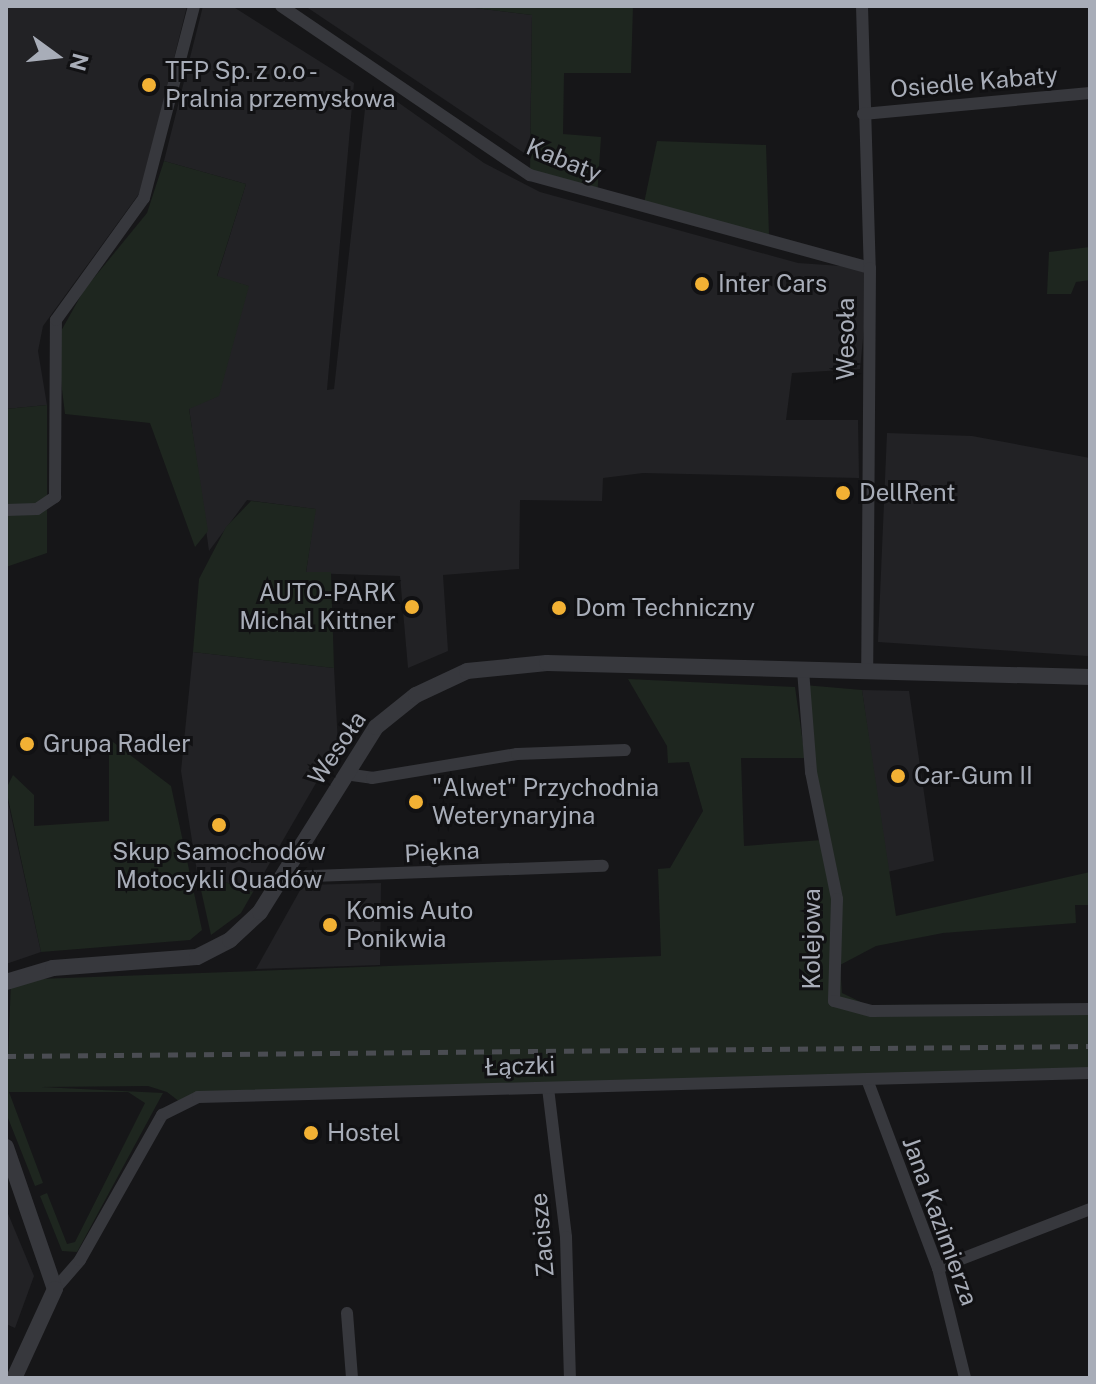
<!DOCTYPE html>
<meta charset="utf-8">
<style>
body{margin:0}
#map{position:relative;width:1096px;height:1384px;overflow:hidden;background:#161618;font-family:"Public Sans",sans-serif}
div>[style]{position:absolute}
.built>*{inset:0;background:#222225}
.green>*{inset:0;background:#1e261f}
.minor>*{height:12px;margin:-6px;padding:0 6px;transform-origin:6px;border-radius:6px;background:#37383d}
.tertiary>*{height:16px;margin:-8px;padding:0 8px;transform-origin:8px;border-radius:8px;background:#37383d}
.rail>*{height:5px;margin-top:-2.5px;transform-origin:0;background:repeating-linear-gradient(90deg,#4a4c52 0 10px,transparent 0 18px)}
.dots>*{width:22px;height:22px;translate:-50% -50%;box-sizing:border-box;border:4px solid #111113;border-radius:50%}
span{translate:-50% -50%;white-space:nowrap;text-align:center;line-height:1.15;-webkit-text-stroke:6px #111113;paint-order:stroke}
.poi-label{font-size:24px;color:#a8adb8}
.left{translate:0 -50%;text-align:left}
.right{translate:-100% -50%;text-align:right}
.street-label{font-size:24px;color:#a8adb8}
.frame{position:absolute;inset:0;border:8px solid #a8adb8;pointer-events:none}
.north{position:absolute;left:16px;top:16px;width:80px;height:80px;-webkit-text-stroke:6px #111113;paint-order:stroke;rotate:105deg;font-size:22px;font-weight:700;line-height:32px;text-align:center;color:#a8adb8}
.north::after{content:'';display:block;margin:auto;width:28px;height:36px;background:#a8adb8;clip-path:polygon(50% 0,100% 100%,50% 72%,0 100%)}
</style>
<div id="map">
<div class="built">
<i style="clip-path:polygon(6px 6px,187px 6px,141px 191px,43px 326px,38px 351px,47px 405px,6px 409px)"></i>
<i style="clip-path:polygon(203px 6px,232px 6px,354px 83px,327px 390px,334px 389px,365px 109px,369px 95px,382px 91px,484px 163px,540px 192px,798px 263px,870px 268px,860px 369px,792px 373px,786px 420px,858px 420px,859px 478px,643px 473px,603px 478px,602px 501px,520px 500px,519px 569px,443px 575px,448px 651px,408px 668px,400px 576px,306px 573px,315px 509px,247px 500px,209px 551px,189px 408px,248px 286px,217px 277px,246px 184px,164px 161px)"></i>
<i style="clip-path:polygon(305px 6px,459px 6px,532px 15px,530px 157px)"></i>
<i style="clip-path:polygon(887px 433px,972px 436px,1090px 458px,1088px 656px,878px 642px)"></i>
<i style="clip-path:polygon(193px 652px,334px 668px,338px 745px,253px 892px,197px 872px,181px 771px)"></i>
<i style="clip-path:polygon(862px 690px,909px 691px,934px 861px,887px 872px)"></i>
<i style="clip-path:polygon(6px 793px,41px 952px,6px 964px)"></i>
<i style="clip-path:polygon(381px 883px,380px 965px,256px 969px,303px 885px)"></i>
<i style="clip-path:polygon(6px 1209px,34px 1276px,15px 1328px,6px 1324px)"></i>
</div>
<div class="green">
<i style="clip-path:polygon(633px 6px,631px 73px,564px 73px,563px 134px,601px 137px,597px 198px,530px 175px,532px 15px,459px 6px)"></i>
<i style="clip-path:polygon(657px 141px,766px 145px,769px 235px,643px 208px)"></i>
<i style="clip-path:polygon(164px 161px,246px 184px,217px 276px,249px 286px,219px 396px,189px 409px,208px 531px,195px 547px,150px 423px,65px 414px,56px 340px,84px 290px,147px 213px)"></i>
<i style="clip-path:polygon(1090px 247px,1090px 280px,1076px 282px,1071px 294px,1047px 294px,1049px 252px)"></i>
<i style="clip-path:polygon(47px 405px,47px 553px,6px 567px,6px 409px)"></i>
<i style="clip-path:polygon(251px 501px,316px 509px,306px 572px,331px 572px,334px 668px,193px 652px,199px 579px,226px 527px)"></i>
<i style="clip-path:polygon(628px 679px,795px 687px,805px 758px,741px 758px,744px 846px,822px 840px,804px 685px,862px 690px,896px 916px,1090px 872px,1090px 905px,1075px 905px,1076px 923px,943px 933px,876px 946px,840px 965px,842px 993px,867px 1005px,1090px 1004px,1090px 1073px,180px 1102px,167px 1092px,148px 1086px,41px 1087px,163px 1093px,77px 1252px,62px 1251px,40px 1196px,47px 1193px,67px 1244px,75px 1242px,145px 1103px,128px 1092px,9px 1092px,43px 1183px,35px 1186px,6px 1113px,11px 980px,661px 956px,658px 869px,670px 868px,703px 811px,689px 762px,668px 763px,667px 746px)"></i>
<i style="clip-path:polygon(109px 739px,171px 786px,202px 930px,190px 940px,41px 952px,6px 789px,13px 775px,34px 795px,34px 826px,109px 821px)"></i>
<i style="clip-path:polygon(197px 872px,253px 892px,241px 913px,211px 935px)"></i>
</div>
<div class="minor">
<i style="left:281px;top:6px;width:301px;rotate:34.2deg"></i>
<i style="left:530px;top:175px;width:352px;rotate:15.3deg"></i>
<i style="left:862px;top:6px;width:262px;rotate:88.3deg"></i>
<i style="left:870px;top:268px;width:404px;rotate:90.4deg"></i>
<i style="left:863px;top:114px;width:228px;rotate:-5.3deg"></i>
<i style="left:6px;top:510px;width:31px;rotate:-2deg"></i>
<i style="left:37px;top:509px;width:22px;rotate:-34deg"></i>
<i style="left:55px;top:497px;width:177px;rotate:-89.7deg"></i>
<i style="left:56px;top:320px;width:150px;rotate:-54.2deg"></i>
<i style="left:144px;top:198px;width:198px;rotate:-75.4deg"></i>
<i style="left:803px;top:670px;width:102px;rotate:85.5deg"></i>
<i style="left:811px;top:772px;width:130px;rotate:78.4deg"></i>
<i style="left:837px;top:899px;width:102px;rotate:91.7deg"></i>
<i style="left:834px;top:1001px;width:39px;rotate:15deg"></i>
<i style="left:872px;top:1011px;width:218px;rotate:-0.5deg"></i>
<i style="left:345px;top:774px;width:27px;rotate:8deg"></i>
<i style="left:372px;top:778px;width:147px;rotate:-9.4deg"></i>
<i style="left:517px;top:754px;width:108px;rotate:-2.1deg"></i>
<i style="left:284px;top:877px;width:319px;rotate:-2deg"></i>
<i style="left:868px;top:1082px;width:199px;rotate:69.4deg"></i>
<i style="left:938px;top:1268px;width:113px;rotate:76.2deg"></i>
<i style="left:548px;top:1088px;width:150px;rotate:83.1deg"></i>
<i style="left:566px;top:1237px;width:141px;rotate:88.4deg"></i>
<i style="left:938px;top:1268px;width:163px;rotate:-21.2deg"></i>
<i style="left:55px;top:1289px;width:38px;rotate:-49deg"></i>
<i style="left:80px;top:1260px;width:167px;rotate:-60.5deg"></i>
<i style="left:162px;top:1115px;width:40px;rotate:-26.6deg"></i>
<i style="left:198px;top:1097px;width:892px;rotate:-1.54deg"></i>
<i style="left:347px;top:1313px;width:65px;rotate:85.6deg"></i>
</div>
<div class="tertiary">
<i style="left:6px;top:982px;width:49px;rotate:-16.6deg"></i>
<i style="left:53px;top:968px;width:144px;rotate:-4.4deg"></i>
<i style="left:197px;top:957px;width:37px;rotate:-27deg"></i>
<i style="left:230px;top:940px;width:41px;rotate:-43deg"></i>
<i style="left:260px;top:912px;width:218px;rotate:-57.9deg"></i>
<i style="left:376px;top:727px;width:51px;rotate:-38.7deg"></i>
<i style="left:416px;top:695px;width:56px;rotate:-25.2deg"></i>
<i style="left:467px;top:671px;width:80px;rotate:-5.7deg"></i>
<i style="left:547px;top:663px;width:543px;rotate:1.48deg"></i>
<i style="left:6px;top:1147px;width:150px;rotate:71deg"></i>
<i style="left:55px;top:1289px;width:98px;rotate:114.7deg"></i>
</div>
<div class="rail">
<i style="left:6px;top:1056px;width:1084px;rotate:-0.53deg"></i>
</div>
<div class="dots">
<i style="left:149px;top:85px;background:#f2b134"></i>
<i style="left:702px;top:284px;background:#f2b134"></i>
<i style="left:843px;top:493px;background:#f2b134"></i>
<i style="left:412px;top:607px;background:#f2b134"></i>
<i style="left:559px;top:608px;background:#f2b134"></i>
<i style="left:27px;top:744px;background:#f2b134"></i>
<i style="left:898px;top:776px;background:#f2b134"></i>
<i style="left:416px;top:802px;background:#f2b134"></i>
<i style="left:219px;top:825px;background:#f2b134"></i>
<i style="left:330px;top:925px;background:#f2b134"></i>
<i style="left:311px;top:1133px;background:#f2b134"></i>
</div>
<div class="poi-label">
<span class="left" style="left:165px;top:85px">TFP Sp. z o.o -<br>Pralnia przemysłowa</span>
<span class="left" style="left:718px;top:284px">Inter Cars</span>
<span class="left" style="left:859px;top:493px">DellRent</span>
<span class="right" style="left:396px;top:607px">AUTO-PARK<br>Michal Kittner</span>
<span class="left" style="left:575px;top:608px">Dom Techniczny</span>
<span class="left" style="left:43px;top:744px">Grupa Radler</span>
<span class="left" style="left:914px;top:776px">Car-Gum II</span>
<span class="left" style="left:432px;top:802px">"Alwet" Przychodnia<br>Weterynaryjna</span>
<span style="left:219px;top:866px">Skup Samochodów<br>Motocykli Quadów</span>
<span class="left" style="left:346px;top:925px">Komis Auto<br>Ponikwia</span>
<span class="left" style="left:327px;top:1133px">Hostel</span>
</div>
<div class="street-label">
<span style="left:974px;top:82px;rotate:-5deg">Osiedle Kabaty</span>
<span style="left:564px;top:160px;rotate:22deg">Kabaty</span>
<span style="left:846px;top:339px;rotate:-90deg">Wesoła</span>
<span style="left:337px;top:748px;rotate:-56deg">Wesoła</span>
<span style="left:442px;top:852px;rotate:-3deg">Piękna</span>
<span style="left:812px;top:939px;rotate:-90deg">Kolejowa</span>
<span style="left:520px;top:1066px;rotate:-2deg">Łączki</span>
<span style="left:940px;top:1221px;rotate:70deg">Jana Kazimierza</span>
<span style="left:542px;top:1235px;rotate:-95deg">Zacisze</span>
</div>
<div class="frame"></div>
<div class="north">N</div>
</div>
